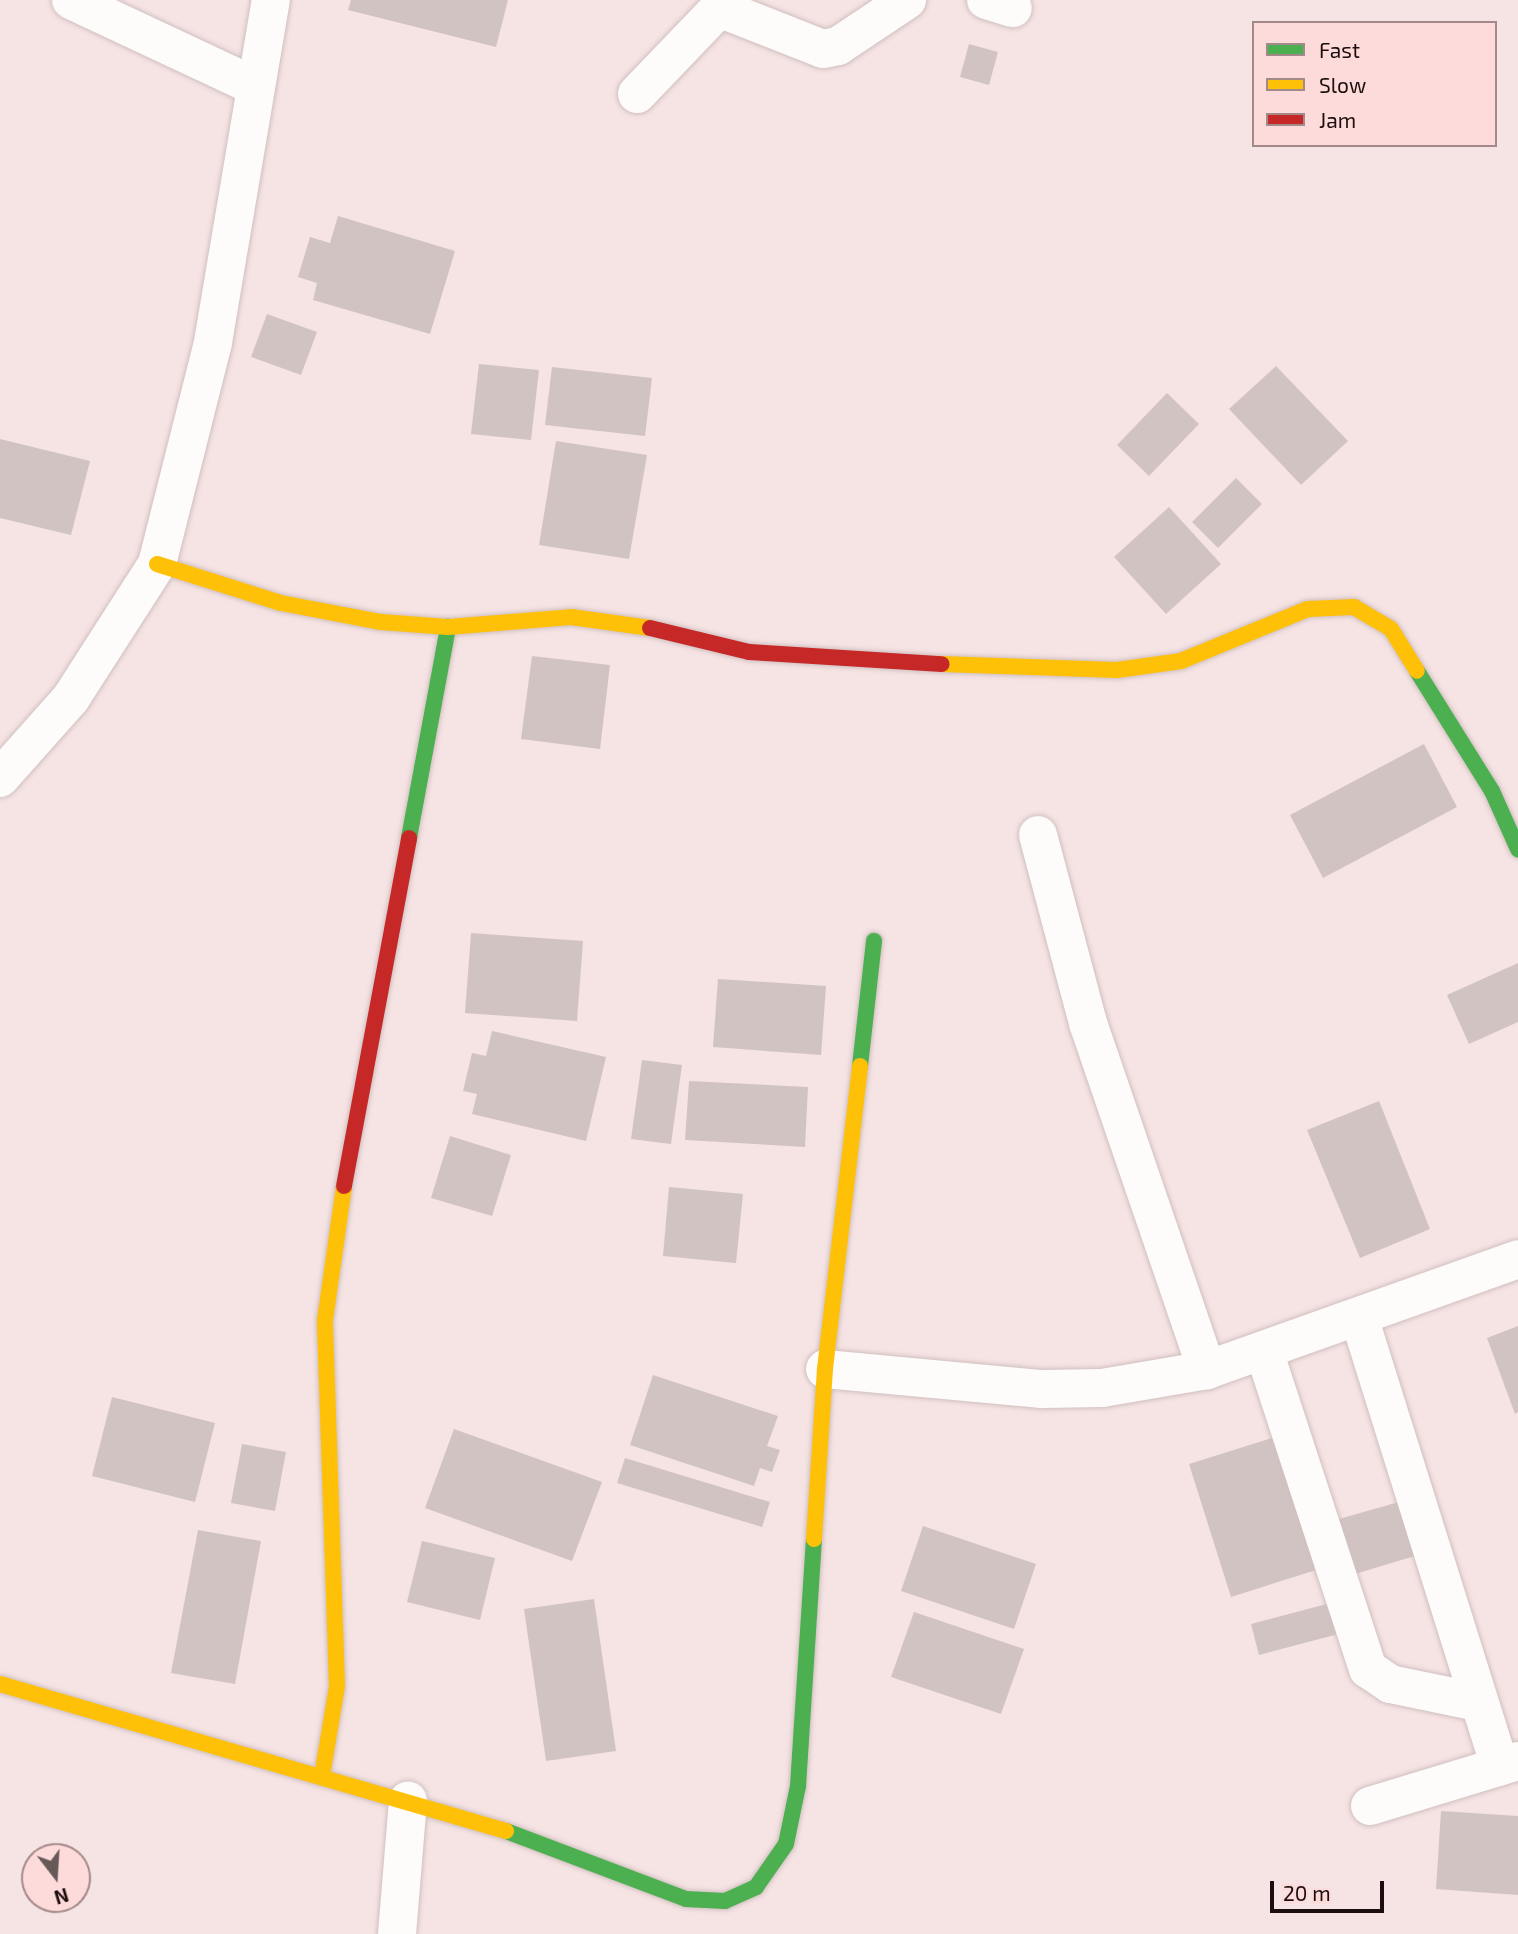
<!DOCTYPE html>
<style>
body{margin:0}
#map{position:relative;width:1518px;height:1934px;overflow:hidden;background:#f6e3e3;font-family:"Exo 2",sans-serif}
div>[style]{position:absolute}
.building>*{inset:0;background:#d2c3c3}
.roads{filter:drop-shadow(0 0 2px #d0c0c0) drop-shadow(0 0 2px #d0c0c0)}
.street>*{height:38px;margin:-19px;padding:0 19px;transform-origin:19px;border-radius:19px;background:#fefbfb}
.fast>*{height:16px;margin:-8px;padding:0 8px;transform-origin:8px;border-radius:8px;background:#4caf50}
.slow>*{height:16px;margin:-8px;padding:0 8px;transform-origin:8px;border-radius:8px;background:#ffc107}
.jam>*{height:16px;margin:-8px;padding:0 8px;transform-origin:8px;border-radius:8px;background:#c62828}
span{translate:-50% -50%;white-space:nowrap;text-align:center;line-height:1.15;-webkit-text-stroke:7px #fedbdb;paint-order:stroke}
.legend{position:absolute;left:1252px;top:21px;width:245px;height:126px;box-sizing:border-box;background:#fedbdb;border:2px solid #a48989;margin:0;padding:9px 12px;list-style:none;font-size:21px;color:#1c0e0e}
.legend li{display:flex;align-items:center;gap:14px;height:35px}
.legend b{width:35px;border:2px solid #a48989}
.north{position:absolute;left:21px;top:1843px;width:70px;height:70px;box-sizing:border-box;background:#fedbdb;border:2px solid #a48989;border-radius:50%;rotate:163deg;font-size:19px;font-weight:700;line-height:28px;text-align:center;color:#1c0e0e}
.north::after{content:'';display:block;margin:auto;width:24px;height:32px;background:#685959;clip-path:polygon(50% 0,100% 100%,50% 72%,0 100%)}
.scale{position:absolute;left:1270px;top:1881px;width:114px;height:32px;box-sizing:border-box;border:4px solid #1c0e0e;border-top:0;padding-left:9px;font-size:21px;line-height:24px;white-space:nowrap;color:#1c0e0e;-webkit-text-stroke:5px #fedbdb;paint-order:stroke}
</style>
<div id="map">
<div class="building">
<i style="clip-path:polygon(351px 0,508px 0,496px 47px,348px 10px)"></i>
<i style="clip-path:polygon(969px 44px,998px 52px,989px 85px,960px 77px)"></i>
<i style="clip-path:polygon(338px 216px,455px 251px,430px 334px,313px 300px,317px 283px,298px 277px,310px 237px,330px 243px)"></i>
<i style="clip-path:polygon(267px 314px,317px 332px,301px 375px,251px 357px)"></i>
<i style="clip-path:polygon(479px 364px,539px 370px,531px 440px,471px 434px)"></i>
<i style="clip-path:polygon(1276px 366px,1348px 441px,1301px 485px,1229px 409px)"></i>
<i style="clip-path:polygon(552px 367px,652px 378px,645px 436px,545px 425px)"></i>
<i style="clip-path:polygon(1167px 393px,1199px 424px,1149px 476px,1117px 445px)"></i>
<i style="clip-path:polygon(0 439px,90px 461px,71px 535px,0 518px)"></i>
<i style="clip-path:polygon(556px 441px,647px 455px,629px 559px,539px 545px)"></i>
<i style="clip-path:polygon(1236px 478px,1262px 504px,1218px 548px,1192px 522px)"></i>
<i style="clip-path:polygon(1169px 507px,1221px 564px,1166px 614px,1114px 557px)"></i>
<i style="clip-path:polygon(532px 656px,610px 665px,600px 749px,521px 739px)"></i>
<i style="clip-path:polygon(1424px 744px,1457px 807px,1323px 878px,1290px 815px)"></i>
<i style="clip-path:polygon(471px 933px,583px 941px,577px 1021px,465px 1013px)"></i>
<i style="clip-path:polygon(1518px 963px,1518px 1022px,1469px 1044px,1447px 995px)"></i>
<i style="clip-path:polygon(718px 979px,826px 986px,821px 1055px,713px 1047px)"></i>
<i style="clip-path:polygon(492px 1031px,606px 1057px,586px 1141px,472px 1114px,477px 1094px,463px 1091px,472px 1053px,486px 1056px)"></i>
<i style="clip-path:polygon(642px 1060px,682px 1065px,671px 1144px,631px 1139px)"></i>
<i style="clip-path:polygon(689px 1081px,808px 1087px,805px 1147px,685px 1140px)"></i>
<i style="clip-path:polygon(1379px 1101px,1430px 1229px,1360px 1258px,1307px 1130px)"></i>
<i style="clip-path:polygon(450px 1136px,511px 1155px,492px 1216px,431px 1198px)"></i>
<i style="clip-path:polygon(669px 1187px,743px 1194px,736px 1263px,663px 1256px)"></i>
<i style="clip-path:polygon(1518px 1326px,1518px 1412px,1515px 1414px,1487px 1338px)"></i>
<i style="clip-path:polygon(653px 1375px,778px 1416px,767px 1446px,780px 1450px,772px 1472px,760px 1468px,754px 1486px,630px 1445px)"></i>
<i style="clip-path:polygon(112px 1397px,215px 1423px,195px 1502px,92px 1476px)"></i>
<i style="clip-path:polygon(454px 1429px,602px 1482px,572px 1561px,425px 1508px)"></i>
<i style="clip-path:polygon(1275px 1437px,1316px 1570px,1231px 1597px,1189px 1464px)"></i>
<i style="clip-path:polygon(242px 1444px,286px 1452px,275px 1511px,231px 1503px)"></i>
<i style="clip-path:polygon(625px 1458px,770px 1502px,762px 1527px,617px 1483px)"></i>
<i style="clip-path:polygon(1413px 1498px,1428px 1552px,1355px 1574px,1339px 1519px)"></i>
<i style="clip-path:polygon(923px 1526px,1036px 1564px,1014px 1629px,901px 1591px)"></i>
<i style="clip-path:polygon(198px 1530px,261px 1541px,235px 1684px,171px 1673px)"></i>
<i style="clip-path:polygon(422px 1541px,495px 1558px,480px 1620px,407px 1602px)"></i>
<i style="clip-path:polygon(594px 1599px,616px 1751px,546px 1761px,524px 1609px)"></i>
<i style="clip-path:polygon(1338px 1601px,1346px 1632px,1259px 1655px,1251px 1624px)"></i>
<i style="clip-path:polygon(914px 1612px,1024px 1649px,1001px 1714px,891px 1677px)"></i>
<i style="clip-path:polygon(1441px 1811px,1518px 1816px,1518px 1895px,1436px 1889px)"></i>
</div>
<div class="roads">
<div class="street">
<i style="left:71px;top:0;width:203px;rotate:25.1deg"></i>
<i style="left:986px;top:0;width:28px;rotate:17deg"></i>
<i style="left:724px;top:10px;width:106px;rotate:21.5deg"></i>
<i style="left:823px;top:49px;width:15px;rotate:-11deg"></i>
<i style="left:838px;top:46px;width:83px;rotate:-33.7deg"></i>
<i style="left:637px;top:94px;width:130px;rotate:-46.2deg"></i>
<i style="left:0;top:778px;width:107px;rotate:-48.4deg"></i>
<i style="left:71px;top:698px;width:159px;rotate:-57.3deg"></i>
<i style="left:157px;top:564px;width:229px;rotate:-75.8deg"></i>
<i style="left:213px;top:342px;width:347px;rotate:-80.4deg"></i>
<i style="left:1038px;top:835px;width:195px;rotate:75.1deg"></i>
<i style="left:1088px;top:1023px;width:367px;rotate:71.1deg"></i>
<i style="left:1359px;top:1317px;width:471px;rotate:72.6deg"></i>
<i style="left:1264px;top:1351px;width:335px;rotate:71.9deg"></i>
<i style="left:1368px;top:1669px;width:27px;rotate:34deg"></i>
<i style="left:1390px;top:1684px;width:90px;rotate:11.6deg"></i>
<i style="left:825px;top:1369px;width:218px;rotate:5.3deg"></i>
<i style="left:1042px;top:1389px;width:60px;rotate:-1deg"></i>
<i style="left:1102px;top:1388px;width:107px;rotate:-9.7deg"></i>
<i style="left:1207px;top:1370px;width:330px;rotate:-19.6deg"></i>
<i style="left:1370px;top:1806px;width:155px;rotate:-16.9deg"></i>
<i style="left:397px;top:1934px;width:134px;rotate:-85.3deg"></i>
</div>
<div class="fast">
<i style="left:1417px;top:671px;width:142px;rotate:58deg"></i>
<i style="left:1492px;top:791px;width:64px;rotate:65.9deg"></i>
<i style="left:409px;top:838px;width:215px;rotate:-79.5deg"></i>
<i style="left:860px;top:1066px;width:126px;rotate:-83.6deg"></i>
<i style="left:506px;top:1831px;width:192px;rotate:20.7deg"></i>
<i style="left:686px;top:1899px;width:39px;rotate:3deg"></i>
<i style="left:725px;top:1901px;width:34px;rotate:-24deg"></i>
<i style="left:756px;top:1887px;width:52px;rotate:-55.1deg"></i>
<i style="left:786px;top:1844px;width:59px;rotate:-78.3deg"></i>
<i style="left:798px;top:1786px;width:248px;rotate:-86.3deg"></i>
</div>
<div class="slow">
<i style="left:157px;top:564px;width:130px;rotate:17.5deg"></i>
<i style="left:281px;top:603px;width:102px;rotate:10.8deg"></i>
<i style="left:381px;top:622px;width:67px;rotate:4.3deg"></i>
<i style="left:448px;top:627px;width:123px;rotate:-4.6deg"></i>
<i style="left:571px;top:617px;width:80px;rotate:7.9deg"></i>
<i style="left:942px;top:664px;width:175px;rotate:2deg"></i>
<i style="left:1117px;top:670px;width:65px;rotate:-8deg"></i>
<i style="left:1181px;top:661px;width:137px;rotate:-22.3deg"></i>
<i style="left:1308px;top:609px;width:46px;rotate:-2.5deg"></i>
<i style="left:1354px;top:607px;width:43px;rotate:30.7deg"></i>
<i style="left:1391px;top:629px;width:49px;rotate:58.2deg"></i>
<i style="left:814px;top:1539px;width:170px;rotate:-86.3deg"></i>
<i style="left:825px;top:1369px;width:305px;rotate:-83.4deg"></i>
<i style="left:0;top:1684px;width:527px;rotate:16.2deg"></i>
<i style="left:322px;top:1776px;width:91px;rotate:-80.5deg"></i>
<i style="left:337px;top:1686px;width:366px;rotate:-91.9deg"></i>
<i style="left:325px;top:1320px;width:135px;rotate:-81.9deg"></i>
</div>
<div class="jam">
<i style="left:650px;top:628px;width:102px;rotate:13.6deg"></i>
<i style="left:749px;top:652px;width:193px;rotate:3.6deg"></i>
<i style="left:344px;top:1186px;width:354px;rotate:-79.4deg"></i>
</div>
</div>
<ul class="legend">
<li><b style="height:9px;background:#4caf50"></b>Fast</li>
<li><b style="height:9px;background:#ffc107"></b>Slow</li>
<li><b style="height:9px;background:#c62828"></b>Jam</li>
</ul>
<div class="north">N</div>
<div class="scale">20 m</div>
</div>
